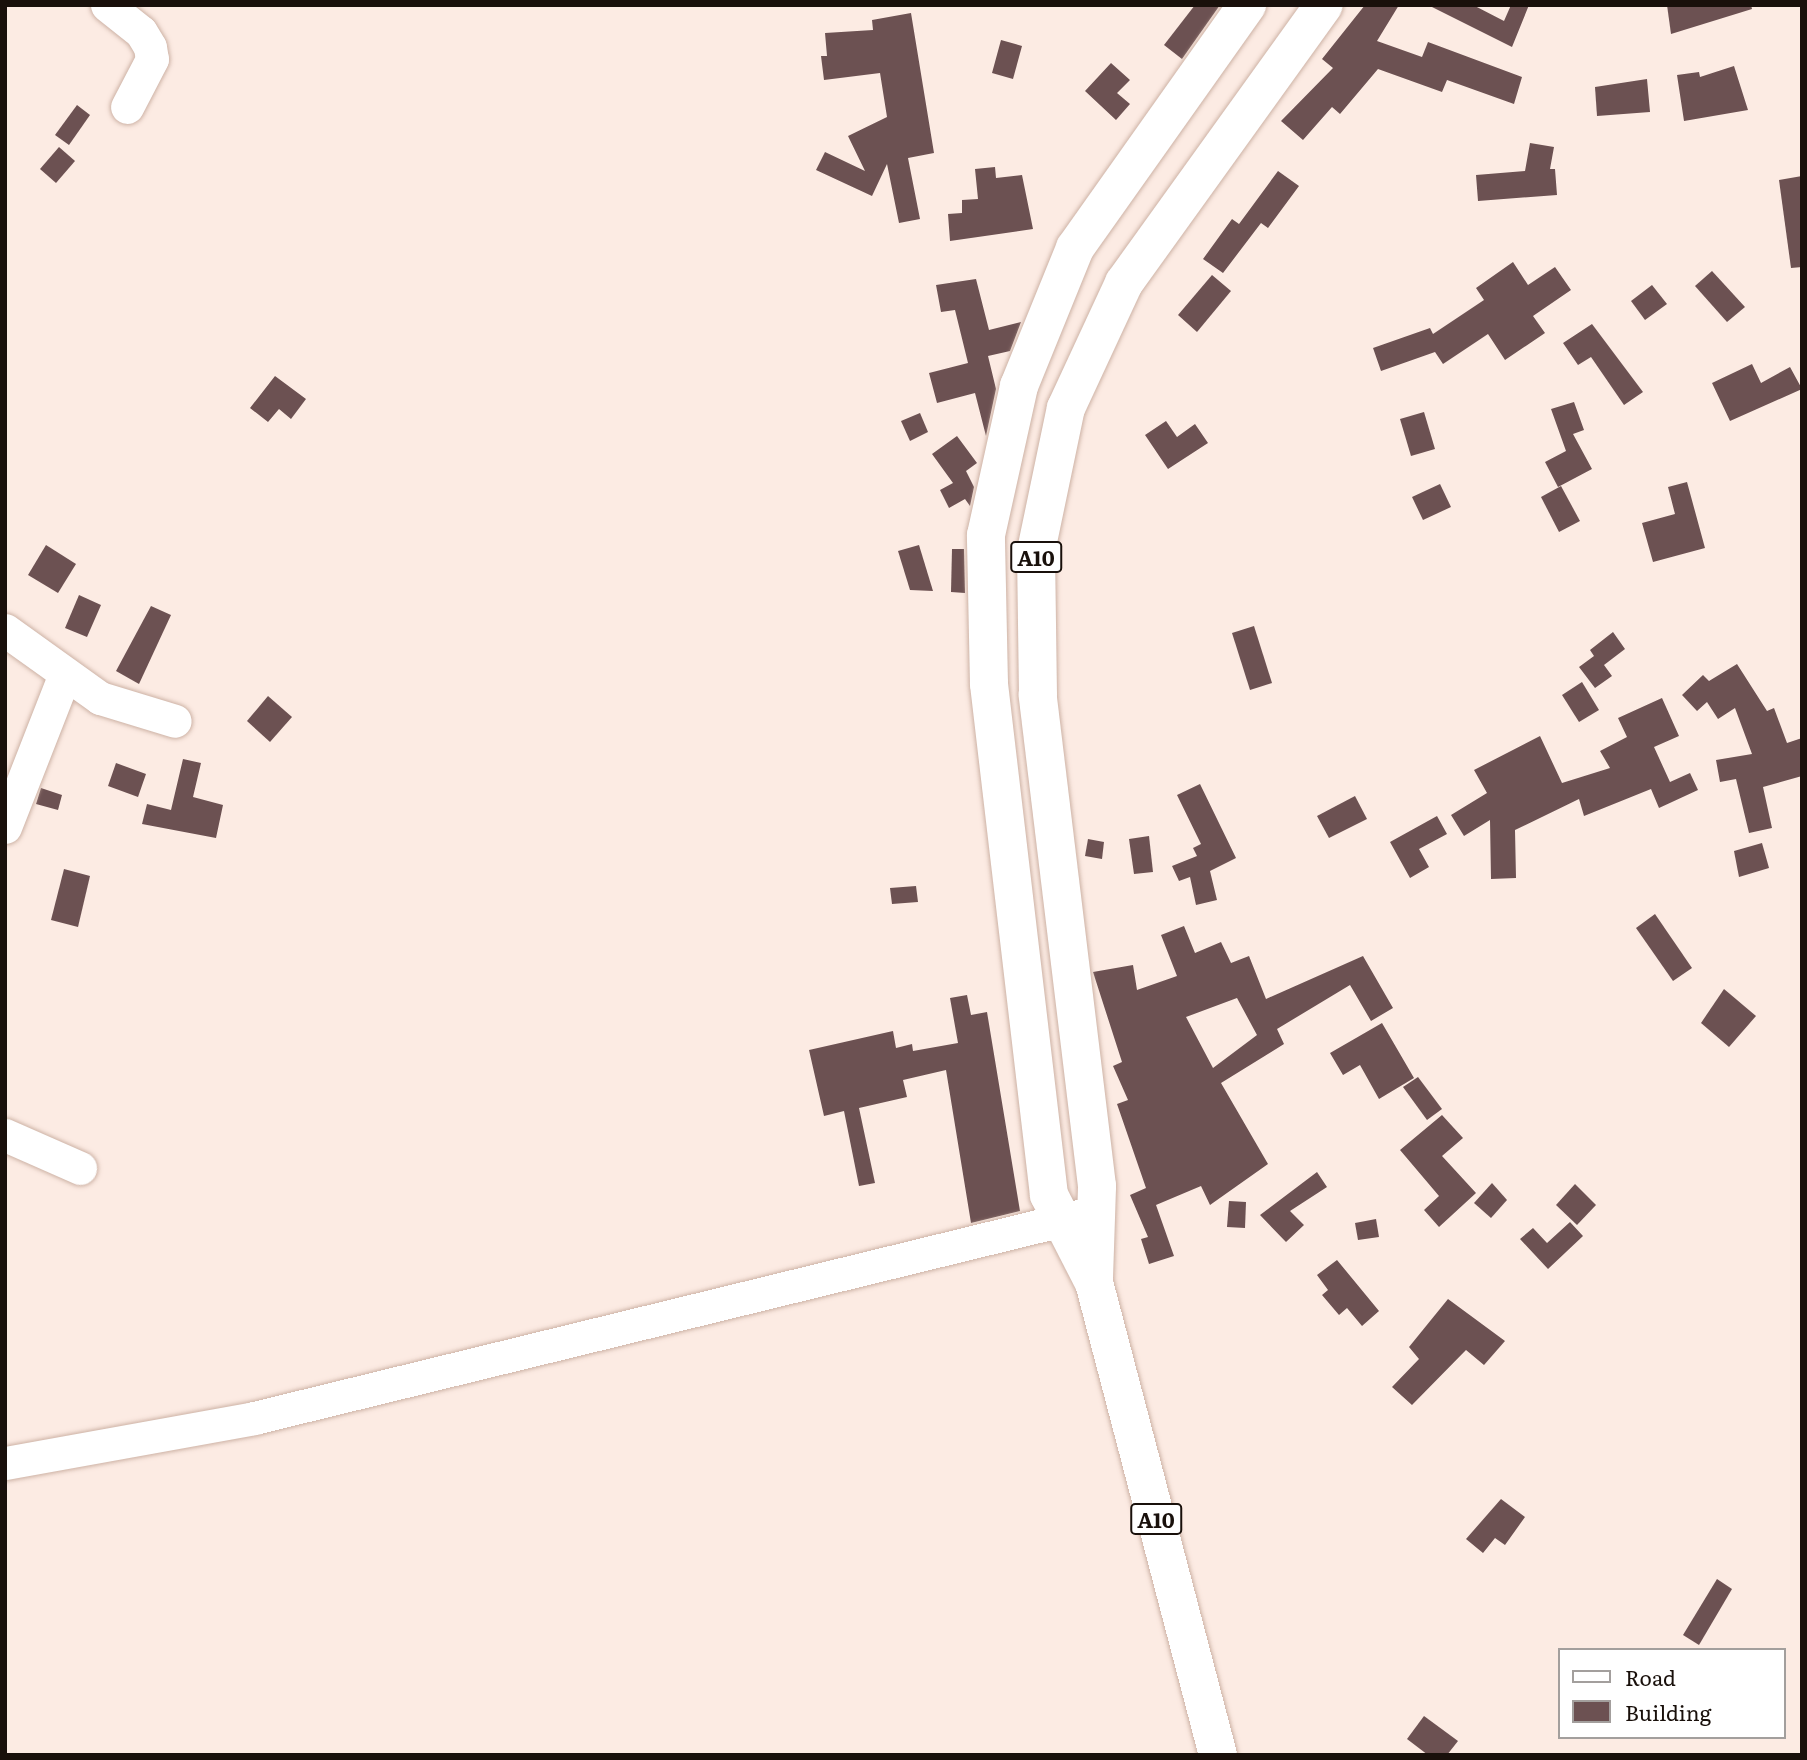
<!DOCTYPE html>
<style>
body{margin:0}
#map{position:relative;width:1807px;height:1760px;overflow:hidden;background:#fcebe3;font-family:Literata,serif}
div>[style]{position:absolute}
.building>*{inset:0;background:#6c5152}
.roads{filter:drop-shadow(0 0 2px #cdb2a5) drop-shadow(0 0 2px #cdb2a5)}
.minor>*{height:33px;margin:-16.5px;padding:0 16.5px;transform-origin:16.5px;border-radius:16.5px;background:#fff}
.highway>*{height:38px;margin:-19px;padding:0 19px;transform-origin:19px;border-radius:19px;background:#fff}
span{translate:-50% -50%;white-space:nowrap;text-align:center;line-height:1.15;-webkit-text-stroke:7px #fff;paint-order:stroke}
.shield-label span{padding:2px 5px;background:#fff;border:2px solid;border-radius:5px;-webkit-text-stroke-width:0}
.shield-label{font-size:21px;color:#19100b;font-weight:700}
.frame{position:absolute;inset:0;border:7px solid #19100b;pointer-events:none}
.legend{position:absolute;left:1558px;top:1648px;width:228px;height:91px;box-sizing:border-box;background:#fff;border:2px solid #a39f9d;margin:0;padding:9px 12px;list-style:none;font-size:21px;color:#19100b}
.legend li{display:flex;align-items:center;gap:14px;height:35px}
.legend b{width:35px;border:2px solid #a39f9d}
</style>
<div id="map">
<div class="building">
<i style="clip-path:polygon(1195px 5px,1220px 5px,1182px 59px,1164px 45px)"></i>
<i style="clip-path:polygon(1365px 5px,1399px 5px,1377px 41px,1422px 57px,1428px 42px,1522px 77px,1514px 104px,1447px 80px,1442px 92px,1378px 69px,1340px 114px,1332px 107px,1303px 140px,1281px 121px,1333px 68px,1322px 59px)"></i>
<i style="clip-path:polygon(1428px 5px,1473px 5px,1504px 21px,1511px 5px,1529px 5px,1512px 47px)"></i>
<i style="clip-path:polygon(1667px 5px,1751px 5px,1752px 9px,1671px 34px)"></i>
<i style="clip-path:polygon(911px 13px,934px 153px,908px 158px,920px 219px,899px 223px,887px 164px,872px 196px,816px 170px,825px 152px,865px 171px,848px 136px,887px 117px,880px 73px,824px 80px,821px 56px,827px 56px,825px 33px,873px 30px,872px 20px)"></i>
<i style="clip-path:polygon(1001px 40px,1022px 46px,1013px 79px,992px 73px)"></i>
<i style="clip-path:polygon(1111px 63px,1130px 80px,1117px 93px,1130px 104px,1116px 120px,1085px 91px)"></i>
<i style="clip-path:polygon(1734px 66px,1748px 110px,1684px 121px,1677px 75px,1699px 72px,1700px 77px)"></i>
<i style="clip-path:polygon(1647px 79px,1650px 112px,1597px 116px,1595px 87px)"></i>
<i style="clip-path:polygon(77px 105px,90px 115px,69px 145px,55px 135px)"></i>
<i style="clip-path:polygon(1530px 143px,1554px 147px,1550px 169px,1555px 169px,1557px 195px,1478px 201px,1476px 175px,1525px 171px)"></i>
<i style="clip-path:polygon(59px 147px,75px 161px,56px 183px,40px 169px)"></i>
<i style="clip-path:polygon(995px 167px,996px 178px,1022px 175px,1033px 229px,950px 241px,948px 214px,962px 213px,962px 200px,978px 199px,975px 169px)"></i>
<i style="clip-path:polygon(1278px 171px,1299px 186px,1268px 228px,1261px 223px,1223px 273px,1203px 259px,1232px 219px,1239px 224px)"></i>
<i style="clip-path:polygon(1802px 176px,1802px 267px,1791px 268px,1779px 180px)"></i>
<i style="clip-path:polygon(1513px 262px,1528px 285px,1555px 267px,1571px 290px,1533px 316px,1545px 333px,1505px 360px,1488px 334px,1443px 364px,1435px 352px,1381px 371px,1373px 348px,1430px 328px,1433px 334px,1484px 300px,1476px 288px)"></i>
<i style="clip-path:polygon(1712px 271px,1745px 307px,1727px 322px,1695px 286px)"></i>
<i style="clip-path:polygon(1212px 275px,1231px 291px,1197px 332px,1178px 315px)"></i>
<i style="clip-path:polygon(976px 279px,989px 330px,1021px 322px,1010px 351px,988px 356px,996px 389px,986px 436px,975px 393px,937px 403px,929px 373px,968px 363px,955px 310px,941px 312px,936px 285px)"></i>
<i style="clip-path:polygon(1652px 285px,1667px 304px,1645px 320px,1631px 301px)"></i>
<i style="clip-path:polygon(1592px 324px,1643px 392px,1624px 405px,1591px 357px,1578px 365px,1563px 343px)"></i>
<i style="clip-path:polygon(1752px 364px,1761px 383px,1790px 367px,1802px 389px,1730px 421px,1712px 383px)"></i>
<i style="clip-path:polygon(275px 376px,306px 399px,291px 419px,279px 409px,268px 422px,250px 408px)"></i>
<i style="clip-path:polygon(1574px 402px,1584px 430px,1573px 434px,1592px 469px,1558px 487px,1545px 462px,1566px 451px,1551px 409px)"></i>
<i style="clip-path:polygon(1424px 412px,1435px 449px,1411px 456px,1400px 419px)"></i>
<i style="clip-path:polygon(920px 413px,928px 432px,910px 441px,901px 421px)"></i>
<i style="clip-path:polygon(1166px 421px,1177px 437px,1195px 424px,1208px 443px,1168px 469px,1145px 435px)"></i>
<i style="clip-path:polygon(957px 436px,977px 463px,966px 471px,974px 487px,970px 506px,965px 499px,949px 508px,940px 490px,953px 483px,932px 454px)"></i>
<i style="clip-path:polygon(1687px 482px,1705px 548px,1653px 562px,1642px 523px,1675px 514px,1668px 487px)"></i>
<i style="clip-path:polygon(1440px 484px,1451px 507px,1423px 520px,1412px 497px)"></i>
<i style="clip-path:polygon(1561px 486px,1580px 521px,1559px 532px,1541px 497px)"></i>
<i style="clip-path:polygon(46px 545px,76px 564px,58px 593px,28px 575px)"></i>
<i style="clip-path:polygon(919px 545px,933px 591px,910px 590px,898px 551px)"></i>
<i style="clip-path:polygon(952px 549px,964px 549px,965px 593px,951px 592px)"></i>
<i style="clip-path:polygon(79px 595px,101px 605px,87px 637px,65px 628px)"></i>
<i style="clip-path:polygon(151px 606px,171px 615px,139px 684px,116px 671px)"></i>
<i style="clip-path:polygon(1254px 626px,1272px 683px,1250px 690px,1232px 633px)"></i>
<i style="clip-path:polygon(1613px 632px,1625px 649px,1604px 665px,1612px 676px,1595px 688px,1579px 667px,1594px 656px,1590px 650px)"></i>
<i style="clip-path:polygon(1737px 664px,1767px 711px,1774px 708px,1787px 743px,1802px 738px,1802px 776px,1763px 787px,1772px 828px,1749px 833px,1736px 779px,1720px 782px,1716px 760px,1752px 754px,1735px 708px,1718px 719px,1707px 702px,1697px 711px,1682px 695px,1703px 675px,1709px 681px)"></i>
<i style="clip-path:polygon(1582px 682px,1599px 710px,1579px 722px,1562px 695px)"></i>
<i style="clip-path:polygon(268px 696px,292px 717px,270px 742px,247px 721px)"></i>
<i style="clip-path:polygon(1662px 698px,1679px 736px,1654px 747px,1670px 782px,1690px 773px,1698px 790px,1659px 808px,1651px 789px,1584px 816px,1579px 799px,1515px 830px,1516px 878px,1491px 879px,1490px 820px,1464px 836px,1451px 815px,1487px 793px,1474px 770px,1540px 736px,1562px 783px,1610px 768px,1600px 751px,1627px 737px,1618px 718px)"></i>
<i style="clip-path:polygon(183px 759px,201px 763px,193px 797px,223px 805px,216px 838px,142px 824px,147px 804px,171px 810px)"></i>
<i style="clip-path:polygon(116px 763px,146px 774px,138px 797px,108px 786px)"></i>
<i style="clip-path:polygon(1200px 784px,1236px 858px,1210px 871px,1217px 900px,1196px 905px,1190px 877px,1179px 881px,1172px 866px,1197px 856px,1193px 848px,1201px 844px,1177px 795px)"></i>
<i style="clip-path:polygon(41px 788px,62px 795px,58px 810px,36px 804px)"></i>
<i style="clip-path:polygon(1355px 796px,1367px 819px,1329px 838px,1317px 816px)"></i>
<i style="clip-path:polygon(1437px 816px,1447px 834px,1419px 849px,1429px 867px,1410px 878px,1390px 842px)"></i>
<i style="clip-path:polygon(1149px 836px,1153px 872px,1134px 874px,1129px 839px)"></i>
<i style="clip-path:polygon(1088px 839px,1104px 842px,1102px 859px,1085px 856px)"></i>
<i style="clip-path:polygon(1762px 843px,1769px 868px,1739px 877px,1734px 851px)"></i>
<i style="clip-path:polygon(64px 869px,90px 876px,78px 927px,51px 920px)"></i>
<i style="clip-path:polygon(916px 886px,918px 902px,892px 904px,890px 888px)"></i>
<i style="clip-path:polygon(1655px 914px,1692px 968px,1673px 981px,1636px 928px)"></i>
<i style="clip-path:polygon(evenodd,1184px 926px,1195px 953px,1221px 942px,1231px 963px,1249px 956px,1266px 999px,1363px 956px,1393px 1008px,1371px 1021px,1350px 985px,1277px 1029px,1284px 1044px,1221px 1083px,1268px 1164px,1210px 1205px,1201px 1186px,1156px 1205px,1174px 1256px,1149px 1264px,1141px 1239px,1148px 1237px,1130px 1195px,1146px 1188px,1117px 1104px,1128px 1100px,1113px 1066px,1122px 1062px,1093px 972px,1133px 965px,1137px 990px,1177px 976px,1161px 935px,1184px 926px,1237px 998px,1257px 1035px,1213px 1068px,1186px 1017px,1237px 998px)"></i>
<i style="clip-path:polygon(1724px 989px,1756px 1016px,1729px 1047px,1701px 1023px)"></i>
<i style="clip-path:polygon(967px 995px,971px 1015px,987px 1012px,1020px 1211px,971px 1223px,946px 1070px,903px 1080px,907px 1097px,859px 1108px,875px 1183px,859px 1186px,844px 1111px,824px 1116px,809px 1050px,893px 1031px,896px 1048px,912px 1044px,913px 1051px,958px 1043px,950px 998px)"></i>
<i style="clip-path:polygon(1382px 1023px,1414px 1078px,1379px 1099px,1360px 1065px,1343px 1075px,1330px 1053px)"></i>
<i style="clip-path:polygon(1418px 1077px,1442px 1109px,1427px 1120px,1403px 1087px)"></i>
<i style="clip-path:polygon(1442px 1115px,1463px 1138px,1442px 1156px,1476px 1193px,1439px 1227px,1424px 1210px,1439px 1196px,1400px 1150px)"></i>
<i style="clip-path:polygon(1317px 1172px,1327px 1187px,1290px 1211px,1304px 1225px,1286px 1242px,1260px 1215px)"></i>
<i style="clip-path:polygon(1492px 1183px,1507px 1200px,1491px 1218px,1474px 1203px)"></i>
<i style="clip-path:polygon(1575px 1184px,1596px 1205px,1577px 1225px,1556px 1205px)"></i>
<i style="clip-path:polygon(1229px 1201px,1246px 1202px,1245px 1228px,1227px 1227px)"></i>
<i style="clip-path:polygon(1376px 1219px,1379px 1237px,1358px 1240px,1355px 1223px)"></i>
<i style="clip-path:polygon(1570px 1222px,1583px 1236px,1548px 1269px,1520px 1239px,1533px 1228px,1547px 1243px)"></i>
<i style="clip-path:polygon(1337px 1260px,1379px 1311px,1362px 1326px,1347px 1308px,1339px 1315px,1322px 1295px,1328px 1290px,1317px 1275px)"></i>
<i style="clip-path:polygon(1448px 1299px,1505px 1341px,1484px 1365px,1466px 1350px,1412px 1405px,1392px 1387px,1419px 1359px,1409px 1347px)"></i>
<i style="clip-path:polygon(1501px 1499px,1525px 1517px,1505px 1545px,1495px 1538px,1483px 1553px,1466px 1539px)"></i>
<i style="clip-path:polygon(1717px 1579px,1732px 1589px,1699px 1645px,1683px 1635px)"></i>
<i style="clip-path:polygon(1424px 1716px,1458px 1741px,1447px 1755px,1428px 1755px,1407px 1739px)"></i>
</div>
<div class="roads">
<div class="minor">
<i style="left:107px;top:5px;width:43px;rotate:38.5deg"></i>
<i style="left:141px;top:32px;width:17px;rotate:59deg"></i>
<i style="left:150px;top:47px;width:12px;rotate:81deg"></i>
<i style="left:152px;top:59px;width:54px;rotate:117.5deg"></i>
<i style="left:5px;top:630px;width:117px;rotate:35.6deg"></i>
<i style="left:100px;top:698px;width:78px;rotate:17deg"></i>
<i style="left:5px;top:827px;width:164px;rotate:-68.6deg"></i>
<i style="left:5px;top:1135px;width:82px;rotate:23.7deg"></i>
<i style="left:5px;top:1463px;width:253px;rotate:-10.2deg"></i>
<i style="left:254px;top:1418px;width:858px;rotate:-13.76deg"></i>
</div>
<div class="highway">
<i style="left:1094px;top:1278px;width:92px;rotate:-88.1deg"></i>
<i style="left:1097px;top:1186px;width:495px;rotate:-96.9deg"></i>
<i style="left:1038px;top:695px;width:144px;rotate:-90.8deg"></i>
<i style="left:1036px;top:551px;width:146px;rotate:-78.2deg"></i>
<i style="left:1066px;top:408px;width:138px;rotate:-65.1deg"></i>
<i style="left:1124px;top:283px;width:342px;rotate:-54.3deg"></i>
<i style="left:1218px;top:1755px;width:488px;rotate:-104.7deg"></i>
<i style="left:1094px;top:1283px;width:99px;rotate:-117.1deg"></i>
<i style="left:1049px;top:1195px;width:515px;rotate:-96.7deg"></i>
<i style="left:989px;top:684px;width:149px;rotate:-91.2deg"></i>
<i style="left:986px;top:535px;width:153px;rotate:-77.5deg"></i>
<i style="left:1019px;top:386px;width:149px;rotate:-67.9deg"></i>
<i style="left:1075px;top:248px;width:298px;rotate:-54.7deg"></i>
</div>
</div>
<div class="shield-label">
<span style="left:1036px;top:557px">A10</span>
<span style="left:1156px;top:1519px">A10</span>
</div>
<div class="frame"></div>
<ul class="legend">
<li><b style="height:9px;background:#fff"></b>Road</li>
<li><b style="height:19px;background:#6c5152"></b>Building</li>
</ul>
</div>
